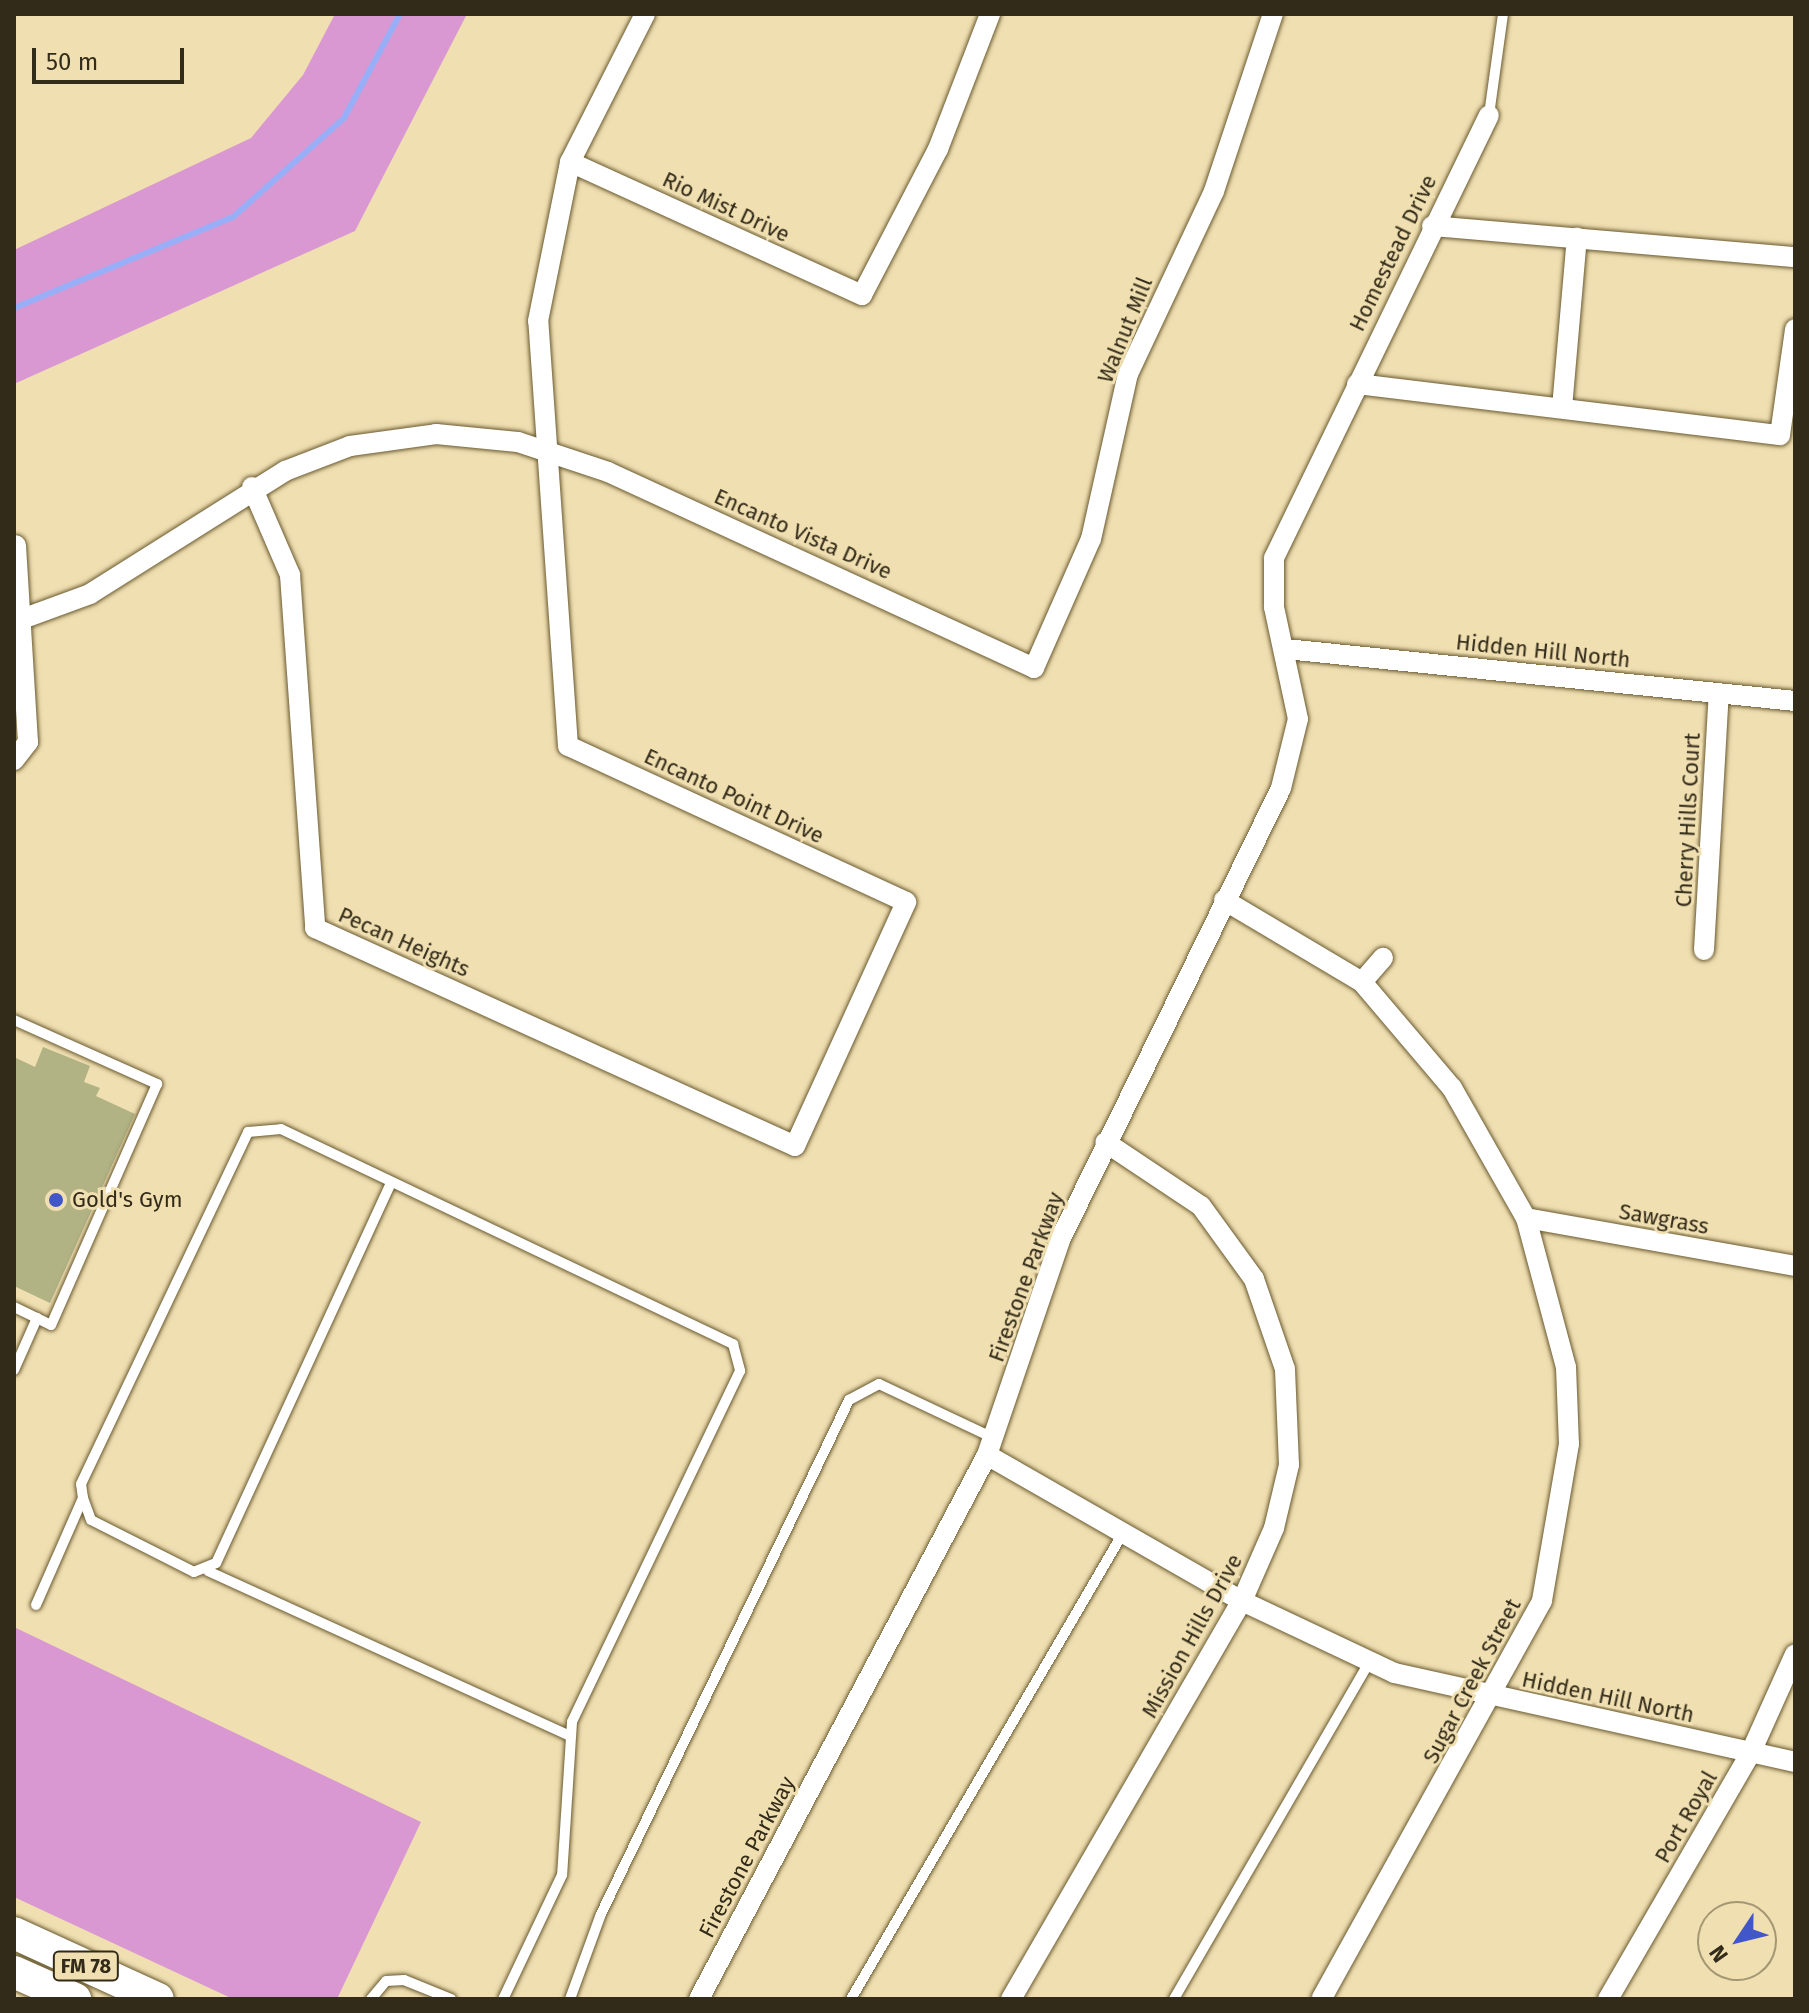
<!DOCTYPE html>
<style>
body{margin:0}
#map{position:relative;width:1809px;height:2013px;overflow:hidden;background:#f0dfb1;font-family:"Fira Sans",sans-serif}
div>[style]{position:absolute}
.green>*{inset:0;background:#da98d3}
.stream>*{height:6px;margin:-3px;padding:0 3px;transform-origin:3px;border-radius:3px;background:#98aef6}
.building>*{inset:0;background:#b1b384}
.roads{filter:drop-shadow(0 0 2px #695a30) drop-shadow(0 0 2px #695a30)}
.lane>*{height:10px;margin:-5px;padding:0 5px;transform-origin:5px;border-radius:5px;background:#fff}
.street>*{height:20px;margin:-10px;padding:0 10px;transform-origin:10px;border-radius:10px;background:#fff}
.primary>*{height:32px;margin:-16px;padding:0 16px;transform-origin:16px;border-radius:16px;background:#fff}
.dots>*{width:22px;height:22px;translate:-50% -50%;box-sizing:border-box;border:4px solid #f0dfb1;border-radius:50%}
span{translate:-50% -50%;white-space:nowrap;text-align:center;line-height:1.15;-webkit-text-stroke:6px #f0dfb1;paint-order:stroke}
.shield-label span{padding:2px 6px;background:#f0dfb1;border:2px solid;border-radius:6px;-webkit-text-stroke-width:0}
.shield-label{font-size:20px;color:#322b19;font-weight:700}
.street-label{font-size:22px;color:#322b19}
.poi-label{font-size:22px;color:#322b19}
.left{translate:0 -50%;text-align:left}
.frame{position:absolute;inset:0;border:16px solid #322b19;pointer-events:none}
.north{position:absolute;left:1697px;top:1901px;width:80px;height:80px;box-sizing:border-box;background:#f0dfb1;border:2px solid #a49774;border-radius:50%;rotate:235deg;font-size:22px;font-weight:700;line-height:32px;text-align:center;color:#322b19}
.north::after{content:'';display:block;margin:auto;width:28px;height:36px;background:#4056c9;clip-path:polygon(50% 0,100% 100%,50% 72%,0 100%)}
.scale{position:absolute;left:32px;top:48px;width:152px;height:36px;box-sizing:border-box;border:4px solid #322b19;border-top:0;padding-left:10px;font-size:24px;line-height:28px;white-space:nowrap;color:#322b19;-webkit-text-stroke:6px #f0dfb1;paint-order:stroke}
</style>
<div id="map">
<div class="green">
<i style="clip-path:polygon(335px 14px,467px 14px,355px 231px,14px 384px,14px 250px,251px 138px,303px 75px)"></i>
<i style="clip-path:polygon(14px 1627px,421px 1822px,337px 1999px,233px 1999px,14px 1897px)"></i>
</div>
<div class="stream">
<i style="left:14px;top:308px;width:237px;rotate:-22.6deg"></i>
<i style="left:233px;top:217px;width:149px;rotate:-41.7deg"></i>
<i style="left:344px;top:118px;width:118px;rotate:-61.7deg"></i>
</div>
<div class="building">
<i style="clip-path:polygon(43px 1047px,90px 1066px,84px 1082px,100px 1088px,96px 1096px,135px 1114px,50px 1303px,14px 1286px,14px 1057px,35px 1067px)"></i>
</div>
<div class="roads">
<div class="lane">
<i style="left:1489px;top:115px;width:102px;rotate:-82.1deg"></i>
<i style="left:14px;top:1020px;width:157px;rotate:24.1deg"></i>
<i style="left:157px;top:1084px;width:263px;rotate:113.7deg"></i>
<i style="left:51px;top:1325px;width:41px;rotate:-154.1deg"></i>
<i style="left:390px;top:1185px;width:416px;rotate:114.7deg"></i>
<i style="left:216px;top:1563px;width:24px;rotate:158deg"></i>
<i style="left:194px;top:1572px;width:115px;rotate:-153.2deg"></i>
<i style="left:91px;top:1520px;width:23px;rotate:-110deg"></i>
<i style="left:83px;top:1498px;width:14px;rotate:-98deg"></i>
<i style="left:81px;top:1484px;width:390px;rotate:-64.6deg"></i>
<i style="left:248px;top:1132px;width:33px;rotate:-5deg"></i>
<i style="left:281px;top:1129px;width:501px;rotate:25.44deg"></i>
<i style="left:733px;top:1344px;width:28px;rotate:75deg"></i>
<i style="left:740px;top:1371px;width:389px;rotate:115.6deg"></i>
<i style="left:572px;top:1722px;width:153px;rotate:93.7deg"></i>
<i style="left:562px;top:1875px;width:137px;rotate:115.4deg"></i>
<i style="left:14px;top:1370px;width:57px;rotate:-66.1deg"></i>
<i style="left:208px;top:1571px;width:396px;rotate:24.5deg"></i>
<i style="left:36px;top:1605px;width:117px;rotate:-66.3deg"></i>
<i style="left:371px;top:1999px;width:23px;rotate:-50deg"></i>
<i style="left:386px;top:1981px;width:18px;rotate:-3deg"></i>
<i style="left:404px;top:1980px;width:51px;rotate:22deg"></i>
<i style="left:570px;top:1999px;width:90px;rotate:-70deg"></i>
<i style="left:601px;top:1914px;width:571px;rotate:-64.24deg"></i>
<i style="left:849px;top:1400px;width:34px;rotate:-28deg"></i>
<i style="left:879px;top:1384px;width:126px;rotate:25.3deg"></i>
<i style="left:851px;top:1999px;width:540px;rotate:-59.73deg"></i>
<i style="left:1174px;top:1999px;width:388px;rotate:-59.9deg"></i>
</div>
<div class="street">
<i style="left:570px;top:162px;width:321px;rotate:24.5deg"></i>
<i style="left:862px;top:295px;width:165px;rotate:-62.5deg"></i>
<i style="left:938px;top:149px;width:145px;rotate:-68.9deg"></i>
<i style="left:1432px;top:226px;width:364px;rotate:4.9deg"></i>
<i style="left:1357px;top:384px;width:426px;rotate:6.9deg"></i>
<i style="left:1780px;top:435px;width:107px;rotate:-81.9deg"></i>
<i style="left:1562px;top:408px;width:171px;rotate:-85deg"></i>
<i style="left:252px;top:487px;width:96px;rotate:66.6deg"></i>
<i style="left:290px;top:575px;width:354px;rotate:85.9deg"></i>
<i style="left:315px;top:928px;width:527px;rotate:24.43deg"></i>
<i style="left:795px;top:1146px;width:268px;rotate:-65.5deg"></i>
<i style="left:906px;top:902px;width:372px;rotate:-155.2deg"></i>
<i style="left:568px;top:746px;width:426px;rotate:-94deg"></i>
<i style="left:538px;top:321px;width:162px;rotate:-78.6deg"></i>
<i style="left:570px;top:162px;width:166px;rotate:-63.1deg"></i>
<i style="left:14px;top:622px;width:81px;rotate:-20.2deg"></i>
<i style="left:90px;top:594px;width:231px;rotate:-32.2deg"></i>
<i style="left:285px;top:471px;width:70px;rotate:-21deg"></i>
<i style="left:350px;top:446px;width:87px;rotate:-7.9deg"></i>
<i style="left:436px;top:434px;width:82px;rotate:5.6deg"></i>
<i style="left:518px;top:442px;width:95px;rotate:18.4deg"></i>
<i style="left:608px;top:472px;width:469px;rotate:24.7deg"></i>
<i style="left:1034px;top:668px;width:141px;rotate:-66.2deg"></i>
<i style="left:1091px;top:539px;width:169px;rotate:-77.4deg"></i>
<i style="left:1128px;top:374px;width:202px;rotate:-64.8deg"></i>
<i style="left:1214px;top:191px;width:187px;rotate:-71.6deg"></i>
<i style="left:1286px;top:649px;width:512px;rotate:5.83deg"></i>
<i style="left:14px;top:760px;width:23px;rotate:-52deg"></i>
<i style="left:28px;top:742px;width:197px;rotate:-93.5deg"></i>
<i style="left:1224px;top:900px;width:161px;rotate:30.7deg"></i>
<i style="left:1362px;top:982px;width:139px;rotate:49.7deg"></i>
<i style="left:1452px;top:1088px;width:150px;rotate:60.4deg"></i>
<i style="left:1526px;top:1218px;width:154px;rotate:75deg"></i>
<i style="left:1566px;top:1367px;width:77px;rotate:87.8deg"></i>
<i style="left:1569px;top:1444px;width:159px;rotate:99.8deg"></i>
<i style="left:1542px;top:1601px;width:455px;rotate:119deg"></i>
<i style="left:1704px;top:950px;width:257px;rotate:-86.7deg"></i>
<i style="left:1362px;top:982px;width:32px;rotate:-49deg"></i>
<i style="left:1526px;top:1218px;width:273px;rotate:10.1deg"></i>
<i style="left:987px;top:1455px;width:294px;rotate:29.8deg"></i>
<i style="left:1242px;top:1601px;width:168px;rotate:25.3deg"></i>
<i style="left:1394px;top:1673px;width:411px;rotate:12.5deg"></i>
<i style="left:699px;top:1999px;width:616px;rotate:-62.1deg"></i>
<i style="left:987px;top:1455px;width:227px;rotate:-71.2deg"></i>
<i style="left:1060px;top:1240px;width:503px;rotate:-63.94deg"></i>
<i style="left:1281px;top:788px;width:71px;rotate:-76.2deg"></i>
<i style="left:1298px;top:719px;width:115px;rotate:-102.1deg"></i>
<i style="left:1274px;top:607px;width:49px;rotate:-90deg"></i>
<i style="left:1274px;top:558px;width:492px;rotate:-64.1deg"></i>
<i style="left:1011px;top:1999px;width:460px;rotate:-59.9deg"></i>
<i style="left:1242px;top:1601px;width:80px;rotate:-66.3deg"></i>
<i style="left:1274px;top:1528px;width:65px;rotate:-76.6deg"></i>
<i style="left:1289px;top:1465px;width:96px;rotate:-92.4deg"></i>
<i style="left:1285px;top:1369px;width:95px;rotate:-109deg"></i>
<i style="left:1254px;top:1279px;width:90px;rotate:-126deg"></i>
<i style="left:1201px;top:1206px;width:115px;rotate:-146.3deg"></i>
<i style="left:1608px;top:1999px;width:285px;rotate:-59.9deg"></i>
<i style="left:1751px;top:1752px;width:107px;rotate:-65.8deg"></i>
</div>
<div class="primary">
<i style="left:14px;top:1933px;width:158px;rotate:24.6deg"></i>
<i style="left:14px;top:1972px;width:67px;rotate:23.9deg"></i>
</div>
</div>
<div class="dots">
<i style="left:56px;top:1200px;background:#4056c9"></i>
</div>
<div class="shield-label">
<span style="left:86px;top:1966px">FM 78</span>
</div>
<div class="street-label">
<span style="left:726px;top:207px;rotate:25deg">Rio Mist Drive</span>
<span style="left:1393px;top:253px;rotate:-64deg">Homestead Drive</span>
<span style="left:1125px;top:330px;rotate:-68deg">Walnut Mill</span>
<span style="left:803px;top:534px;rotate:24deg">Encanto Vista Drive</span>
<span style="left:1543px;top:651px;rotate:6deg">Hidden Hill North</span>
<span style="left:734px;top:796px;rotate:25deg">Encanto Point Drive</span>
<span style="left:1688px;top:820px;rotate:-87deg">Cherry Hills Court</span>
<span style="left:404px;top:942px;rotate:24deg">Pecan Heights</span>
<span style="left:1664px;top:1219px;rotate:10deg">Sawgrass</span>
<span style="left:1026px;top:1277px;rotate:-70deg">Firestone Parkway</span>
<span style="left:1192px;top:1636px;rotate:-61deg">Mission Hills Drive</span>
<span style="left:1472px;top:1681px;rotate:-62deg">Sugar Creek Street</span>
<span style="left:1608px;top:1697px;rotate:12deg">Hidden Hill North</span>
<span style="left:1686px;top:1817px;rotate:-60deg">Port Royal</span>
<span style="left:747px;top:1857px;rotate:-62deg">Firestone Parkway</span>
</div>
<div class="poi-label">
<span class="left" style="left:72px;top:1200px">Gold's Gym</span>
</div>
<div class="frame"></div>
<div class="north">N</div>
<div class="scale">50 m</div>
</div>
